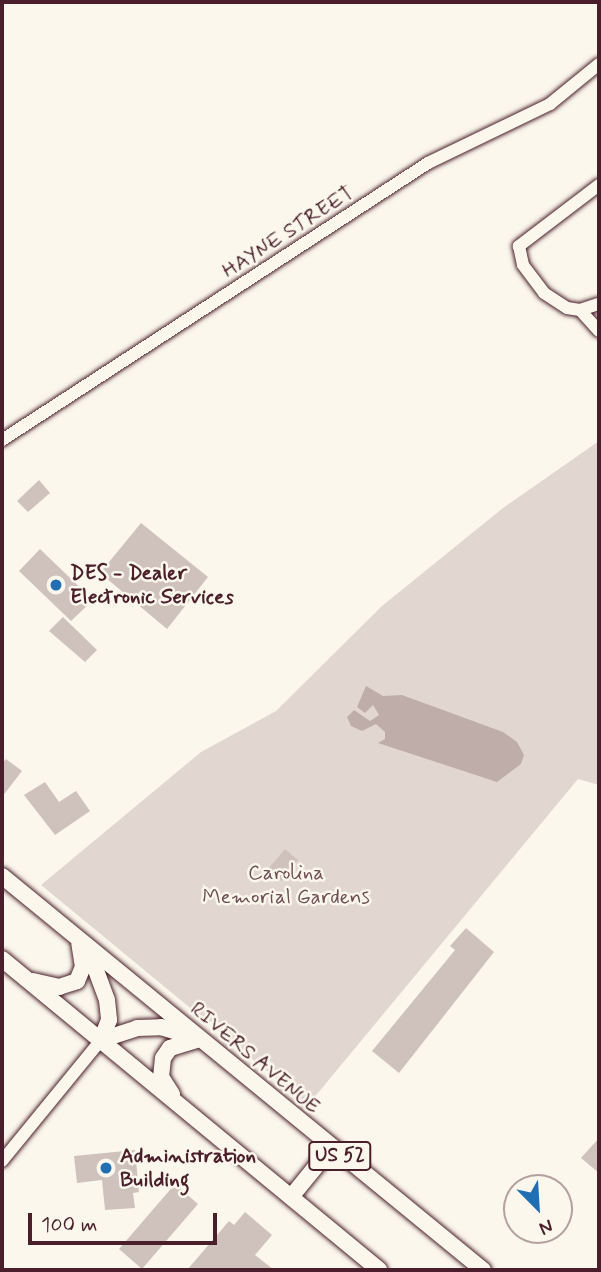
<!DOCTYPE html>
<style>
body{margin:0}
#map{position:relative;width:601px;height:1272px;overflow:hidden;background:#fbf7ec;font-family:Mynerve,sans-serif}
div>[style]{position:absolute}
.green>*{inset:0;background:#e2d7d0}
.water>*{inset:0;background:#bfadaa}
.building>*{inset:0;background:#cfc2bc}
.roads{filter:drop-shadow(0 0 2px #4a1f2b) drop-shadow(0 0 2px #4a1f2b)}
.minor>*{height:12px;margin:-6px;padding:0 6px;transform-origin:6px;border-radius:6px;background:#fbf7ec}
.major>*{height:16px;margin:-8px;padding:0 8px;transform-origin:8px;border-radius:8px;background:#fbf7ec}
.dots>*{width:19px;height:19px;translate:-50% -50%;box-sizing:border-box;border:4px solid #fbf7ec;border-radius:50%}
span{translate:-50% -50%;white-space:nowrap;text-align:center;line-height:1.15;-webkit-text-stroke:5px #fbf7ec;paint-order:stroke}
.shield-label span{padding:2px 5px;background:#fbf7ec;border:2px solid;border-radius:5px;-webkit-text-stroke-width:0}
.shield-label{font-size:19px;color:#4a1f2b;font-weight:700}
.street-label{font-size:21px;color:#4a1f2b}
.poi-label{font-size:21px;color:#4a1f2b;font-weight:700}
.left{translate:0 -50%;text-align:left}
.park-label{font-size:21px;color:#704d54}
.frame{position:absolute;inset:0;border:4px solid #4a1f2b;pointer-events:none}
.north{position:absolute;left:503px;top:1174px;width:70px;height:70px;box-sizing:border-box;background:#fbf7ec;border:2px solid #b4a19f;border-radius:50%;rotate:156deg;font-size:19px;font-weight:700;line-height:28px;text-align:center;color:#4a1f2b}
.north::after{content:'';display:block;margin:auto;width:24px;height:32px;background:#1f6fb2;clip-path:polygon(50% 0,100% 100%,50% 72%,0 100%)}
.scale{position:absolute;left:28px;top:1213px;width:189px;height:32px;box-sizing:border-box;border:4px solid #4a1f2b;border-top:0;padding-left:9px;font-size:21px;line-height:24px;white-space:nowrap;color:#4a1f2b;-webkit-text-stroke:5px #fbf7ec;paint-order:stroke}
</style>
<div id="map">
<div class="green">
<i style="clip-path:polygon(599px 441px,599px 785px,578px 779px,308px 1105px,41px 885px,201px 752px,276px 711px,382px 606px,503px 508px)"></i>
</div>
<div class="water">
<i style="clip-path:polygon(366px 686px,383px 696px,402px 695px,503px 732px,517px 742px,524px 755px,521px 764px,497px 782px,378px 743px,385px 739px,385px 732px,376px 724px,362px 731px,351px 726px,347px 717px,354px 710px,370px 721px,379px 715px,373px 705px,365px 713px,357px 707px)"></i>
</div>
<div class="building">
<i style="clip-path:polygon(39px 480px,50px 493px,28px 512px,17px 501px)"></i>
<i style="clip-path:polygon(141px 523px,208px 577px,167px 629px,100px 573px)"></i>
<i style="clip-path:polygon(40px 549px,93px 600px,71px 621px,19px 571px)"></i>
<i style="clip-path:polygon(63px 617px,97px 650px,85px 662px,49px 631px)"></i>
<i style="clip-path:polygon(6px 759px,22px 771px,2px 797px,2px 764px)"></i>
<i style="clip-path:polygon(45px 782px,59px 802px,76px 791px,90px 811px,55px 835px,24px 795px)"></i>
<i style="clip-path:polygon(285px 849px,298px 860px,282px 881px,268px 869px)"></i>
<i style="clip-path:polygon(466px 928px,494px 952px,399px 1073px,372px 1051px,455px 950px,450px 946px)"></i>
<i style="clip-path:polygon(599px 1138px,599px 1173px,581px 1158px)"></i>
<i style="clip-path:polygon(135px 1150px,139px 1192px,133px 1193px,135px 1208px,105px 1210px,102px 1180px,77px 1183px,74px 1156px)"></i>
<i style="clip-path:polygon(175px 1184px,198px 1204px,142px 1269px,119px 1249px)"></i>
<i style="clip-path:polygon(245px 1212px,272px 1235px,255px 1255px,274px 1270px,187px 1270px,229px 1221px,234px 1225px)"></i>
</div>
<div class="roads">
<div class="minor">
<i style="left:599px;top:185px;width:101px;rotate:142.7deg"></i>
<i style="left:519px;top:246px;width:19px;rotate:78deg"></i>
<i style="left:523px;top:265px;width:35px;rotate:53deg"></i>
<i style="left:544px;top:293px;width:27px;rotate:33deg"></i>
<i style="left:567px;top:308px;width:13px;rotate:9deg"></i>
<i style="left:580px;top:310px;width:20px;rotate:-18deg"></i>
<i style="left:580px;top:310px;width:28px;rotate:48deg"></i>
<i style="left:2px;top:440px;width:508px;rotate:-33.03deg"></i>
<i style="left:428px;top:163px;width:136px;rotate:-25.8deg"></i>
<i style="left:550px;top:104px;width:63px;rotate:-39.2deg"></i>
<i style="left:2px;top:1161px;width:156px;rotate:-50.7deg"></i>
</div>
<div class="major">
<i style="left:2px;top:876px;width:622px;rotate:39.32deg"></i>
<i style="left:90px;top:954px;width:49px;rotate:69.7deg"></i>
<i style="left:107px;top:1000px;width:20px;rotate:84deg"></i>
<i style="left:109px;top:1020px;width:22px;rotate:112deg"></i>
<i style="left:2px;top:959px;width:489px;rotate:39.5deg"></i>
<i style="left:33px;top:981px;width:27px;rotate:13deg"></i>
<i style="left:59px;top:987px;width:19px;rotate:-18deg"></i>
<i style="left:77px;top:981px;width:15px;rotate:-67deg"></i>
<i style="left:83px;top:967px;width:24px;rotate:-99deg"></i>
<i style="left:101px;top:1040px;width:38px;rotate:-18deg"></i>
<i style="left:137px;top:1028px;width:24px;rotate:-2deg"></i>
<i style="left:161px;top:1027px;width:30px;rotate:17deg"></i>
<i style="left:172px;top:1094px;width:20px;rotate:-123deg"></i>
<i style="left:161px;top:1077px;width:19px;rotate:-84deg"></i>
<i style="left:163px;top:1058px;width:12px;rotate:-55deg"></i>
<i style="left:170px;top:1048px;width:30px;rotate:-17deg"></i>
<i style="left:291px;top:1197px;width:63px;rotate:-50.8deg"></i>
</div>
</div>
<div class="dots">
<i style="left:56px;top:585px;background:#1f6fb2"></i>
<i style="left:106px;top:1168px;background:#1f6fb2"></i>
</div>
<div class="shield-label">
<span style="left:340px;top:1156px">US 52</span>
</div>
<div class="street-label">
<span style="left:288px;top:232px;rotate:-33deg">HAYNE STREET</span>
<span style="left:255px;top:1058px;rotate:40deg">RIVERS AVENUE</span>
</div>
<div class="poi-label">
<span class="left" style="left:70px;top:585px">DES - Dealer<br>Electronic Services</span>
<span class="left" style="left:120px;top:1168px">Administration<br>Building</span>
</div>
<div class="park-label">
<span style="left:286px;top:885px">Carolina<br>Memorial Gardens</span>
</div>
<div class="frame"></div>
<div class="north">N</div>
<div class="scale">100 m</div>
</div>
